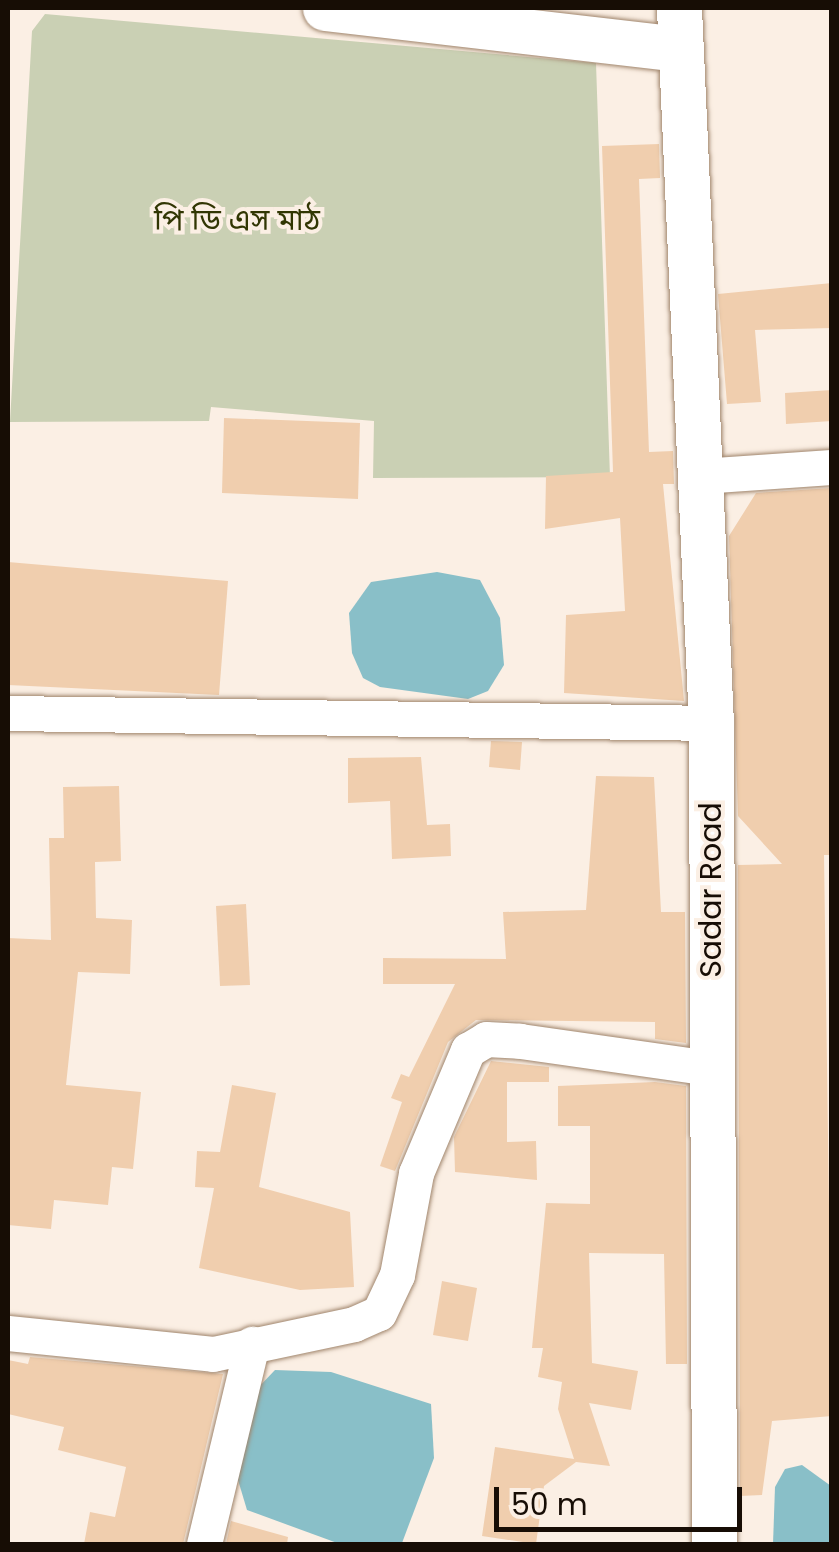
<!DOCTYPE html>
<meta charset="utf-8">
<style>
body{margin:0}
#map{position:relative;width:839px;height:1552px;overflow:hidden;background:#fbefe4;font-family:Poppins,"Noto Sans Bengali",sans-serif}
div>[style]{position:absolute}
.green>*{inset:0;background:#cad0b4}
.water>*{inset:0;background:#89bfc8}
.building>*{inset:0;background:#f0ceae}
.roads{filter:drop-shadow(0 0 2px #a0856c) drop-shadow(0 0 2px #a0856c)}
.minor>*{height:35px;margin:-17.5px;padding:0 17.5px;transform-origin:17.5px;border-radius:17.5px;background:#fff}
.tertiary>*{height:45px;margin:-22.5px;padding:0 22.5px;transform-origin:22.5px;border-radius:22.5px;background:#fff}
span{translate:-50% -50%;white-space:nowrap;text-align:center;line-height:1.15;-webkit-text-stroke:8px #fbefe4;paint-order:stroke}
.park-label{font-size:30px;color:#313603}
.street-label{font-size:30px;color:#170d05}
.frame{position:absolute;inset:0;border:10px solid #170d05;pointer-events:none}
.scale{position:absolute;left:494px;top:1487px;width:248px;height:45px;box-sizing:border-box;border:5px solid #170d05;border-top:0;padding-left:12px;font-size:30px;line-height:35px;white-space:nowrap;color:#170d05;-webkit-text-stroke:8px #fbefe4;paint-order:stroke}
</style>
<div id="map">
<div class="green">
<i style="clip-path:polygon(45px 14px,596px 63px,610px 477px,373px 478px,374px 421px,211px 407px,209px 421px,10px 422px,32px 31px)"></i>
</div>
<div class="water">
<i style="clip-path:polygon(437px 572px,480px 580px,500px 618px,504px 665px,488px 691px,468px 699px,380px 687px,363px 678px,352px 653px,349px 613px,371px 582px)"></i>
<i style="clip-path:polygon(275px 1370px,331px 1372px,431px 1404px,434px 1458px,402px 1543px,340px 1544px,247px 1510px,238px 1480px,252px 1394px)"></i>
<i style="clip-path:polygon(802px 1465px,831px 1486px,831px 1544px,773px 1544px,775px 1487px,785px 1469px)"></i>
</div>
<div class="building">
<i style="clip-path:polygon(659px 144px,660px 178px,639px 179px,649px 452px,673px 451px,674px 484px,663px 484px,684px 701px,564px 693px,566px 615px,625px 611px,620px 518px,545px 529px,546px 476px,613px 472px,602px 146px)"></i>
<i style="clip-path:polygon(832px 283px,832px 328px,755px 330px,761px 402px,727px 404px,718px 294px)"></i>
<i style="clip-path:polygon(832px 390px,832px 421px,786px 424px,785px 393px)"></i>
<i style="clip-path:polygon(224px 418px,360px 423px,358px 499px,222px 493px)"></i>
<i style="clip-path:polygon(832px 488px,832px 855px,824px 855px,832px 1416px,772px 1421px,762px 1495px,740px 1496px,738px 865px,782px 864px,738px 816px,729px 536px,756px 493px)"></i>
<i style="clip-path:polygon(8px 562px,228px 581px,219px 695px,8px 685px)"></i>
<i style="clip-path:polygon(491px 741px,522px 742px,520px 770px,489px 767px)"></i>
<i style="clip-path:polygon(421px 757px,427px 825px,450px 824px,451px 856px,392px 859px,390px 801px,348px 803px,348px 758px)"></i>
<i style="clip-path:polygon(596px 776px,654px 777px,661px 912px,685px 912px,686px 1043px,655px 1039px,655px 1022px,476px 1020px,448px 1042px,395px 1171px,380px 1166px,402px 1102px,391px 1098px,401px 1074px,409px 1077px,455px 984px,383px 984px,383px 958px,506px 959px,503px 912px,586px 910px)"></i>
<i style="clip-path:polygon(119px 786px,121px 861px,95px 862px,96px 918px,132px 920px,130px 974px,78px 972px,66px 1085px,141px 1092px,133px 1169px,112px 1167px,108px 1205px,54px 1200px,51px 1229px,8px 1225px,8px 938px,51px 940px,49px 838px,64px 838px,63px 787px)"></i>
<i style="clip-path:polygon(246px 904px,250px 985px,220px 986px,216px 906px)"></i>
<i style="clip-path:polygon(491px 1061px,549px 1067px,549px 1082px,507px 1082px,507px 1142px,536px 1141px,537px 1180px,455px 1172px,454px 1137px)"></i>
<i style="clip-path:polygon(655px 1082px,686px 1086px,687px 1364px,666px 1364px,664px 1254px,589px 1253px,592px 1363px,638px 1371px,631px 1410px,589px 1403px,610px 1466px,576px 1462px,544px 1486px,536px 1544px,482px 1536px,495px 1447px,574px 1459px,558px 1409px,562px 1382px,538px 1377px,543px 1348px,532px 1348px,546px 1203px,590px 1204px,590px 1126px,558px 1126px,558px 1086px)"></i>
<i style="clip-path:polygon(232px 1085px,276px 1093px,259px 1187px,350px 1212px,354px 1287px,300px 1290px,199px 1268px,214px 1188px,195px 1187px,197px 1151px,220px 1152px)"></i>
<i style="clip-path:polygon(442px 1281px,477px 1288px,468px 1341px,433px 1335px)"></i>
<i style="clip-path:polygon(30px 1357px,223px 1374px,183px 1544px,84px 1544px,90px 1512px,115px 1517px,126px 1467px,58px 1450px,64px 1427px,8px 1414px,8px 1360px,28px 1364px)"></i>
<i style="clip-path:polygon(231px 1521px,288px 1537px,287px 1544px,226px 1544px)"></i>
</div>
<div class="roads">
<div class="minor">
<i style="left:700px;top:476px;width:132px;rotate:-3.9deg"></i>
<i style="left:8px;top:713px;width:703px;rotate:0.81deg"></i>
<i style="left:8px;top:1333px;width:206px;rotate:5.8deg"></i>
<i style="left:213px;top:1354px;width:144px;rotate:-12deg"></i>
<i style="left:354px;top:1324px;width:27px;rotate:-24deg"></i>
<i style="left:379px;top:1313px;width:42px;rotate:-64.7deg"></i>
<i style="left:397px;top:1275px;width:104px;rotate:-79.4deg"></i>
<i style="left:416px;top:1173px;width:134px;rotate:-67.1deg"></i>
<i style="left:468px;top:1050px;width:21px;rotate:-31deg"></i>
<i style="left:486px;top:1039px;width:34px;rotate:3deg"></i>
<i style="left:520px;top:1041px;width:192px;rotate:8.1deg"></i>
<i style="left:204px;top:1544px;width:206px;rotate:-76.5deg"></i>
</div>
<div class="tertiary">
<i style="left:325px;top:8px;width:355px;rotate:6.6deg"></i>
<i style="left:679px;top:8px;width:716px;rotate:87.44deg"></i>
<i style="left:711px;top:723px;width:821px;rotate:89.79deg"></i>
</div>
</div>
<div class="park-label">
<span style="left:237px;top:220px">পি ডি এস মাঠ</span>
</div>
<div class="street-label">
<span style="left:711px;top:890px;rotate:-90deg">Sadar Road</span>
</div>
<div class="frame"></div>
<div class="scale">50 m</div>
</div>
